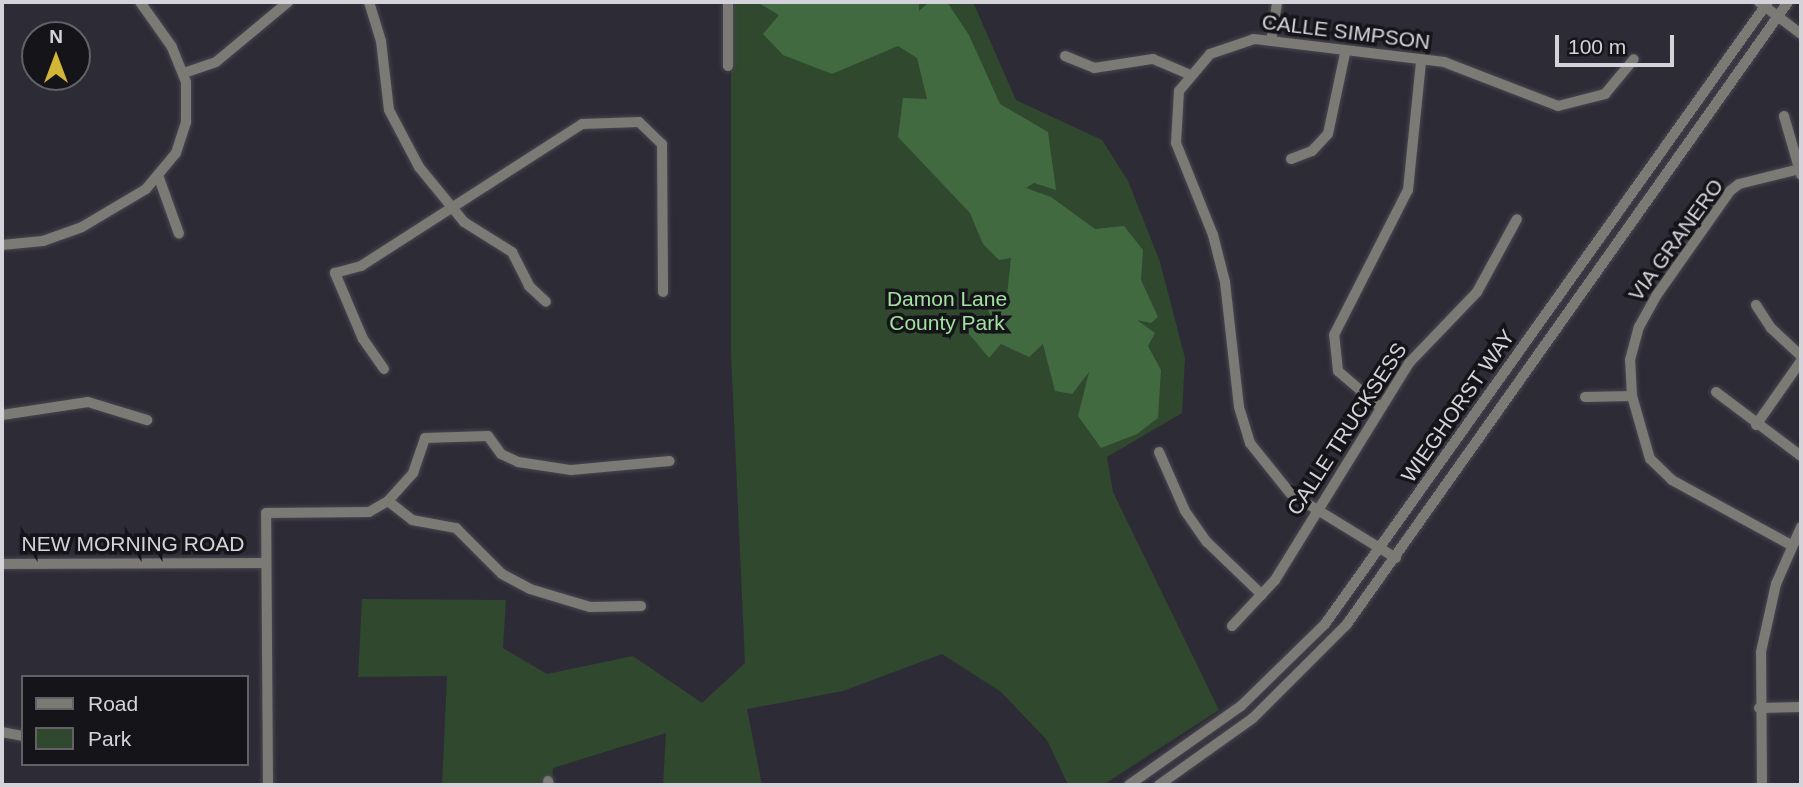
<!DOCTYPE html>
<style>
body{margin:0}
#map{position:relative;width:1803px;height:787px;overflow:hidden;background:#2d2b36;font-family:Arial,sans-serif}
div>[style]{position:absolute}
.green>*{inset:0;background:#2f482e}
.forest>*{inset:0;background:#426a41}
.roads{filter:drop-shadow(0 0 2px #484650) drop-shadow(0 0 2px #484650)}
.minor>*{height:10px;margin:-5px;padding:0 5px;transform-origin:5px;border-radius:5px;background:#7b7a74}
span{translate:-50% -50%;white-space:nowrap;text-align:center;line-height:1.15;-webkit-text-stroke:7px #151519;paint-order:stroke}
.street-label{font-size:21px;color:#d5d3da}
.park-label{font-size:21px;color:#a2e1a0}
.frame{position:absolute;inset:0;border:4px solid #d5d3da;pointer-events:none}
.legend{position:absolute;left:21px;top:675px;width:228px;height:91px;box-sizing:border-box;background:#151519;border:2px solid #626166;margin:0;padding:9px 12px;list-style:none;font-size:21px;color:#d5d3da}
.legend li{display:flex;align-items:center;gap:14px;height:35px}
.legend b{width:35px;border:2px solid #626166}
.north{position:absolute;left:21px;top:21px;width:70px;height:70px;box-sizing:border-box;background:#151519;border:2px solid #626166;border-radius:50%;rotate:0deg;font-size:19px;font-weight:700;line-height:28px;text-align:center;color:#d5d3da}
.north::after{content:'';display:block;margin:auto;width:24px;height:32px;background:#d3b635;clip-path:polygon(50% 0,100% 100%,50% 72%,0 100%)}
.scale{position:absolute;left:1555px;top:35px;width:119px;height:32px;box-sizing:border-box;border:4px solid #d5d3da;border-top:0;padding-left:9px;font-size:21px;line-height:24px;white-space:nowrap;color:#d5d3da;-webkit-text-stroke:5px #151519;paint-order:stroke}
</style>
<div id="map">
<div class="green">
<i style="clip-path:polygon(731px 2px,973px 2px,1016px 100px,1102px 140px,1128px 181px,1160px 262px,1185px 358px,1182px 413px,1107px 457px,1113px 492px,1219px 710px,1103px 785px,1068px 785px,1047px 740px,1001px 692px,942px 654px,843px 691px,747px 709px,762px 785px,663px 785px,666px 733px,553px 768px,552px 785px,442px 785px,447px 676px,358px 677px,362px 599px,506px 600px,503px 648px,547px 674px,633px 656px,702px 703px,745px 663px,731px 354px)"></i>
</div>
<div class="forest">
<i style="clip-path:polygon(757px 2px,919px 2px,919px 11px,929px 2px,947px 2px,969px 35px,1000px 104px,1048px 132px,1056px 190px,1034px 183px,1026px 188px,1051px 197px,1095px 229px,1124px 226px,1143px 250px,1141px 280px,1158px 317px,1151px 323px,1137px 320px,1155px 333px,1148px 346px,1161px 370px,1158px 418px,1137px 434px,1101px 448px,1078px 416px,1089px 372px,1072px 394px,1055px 391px,1043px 344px,1029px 357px,1001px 344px,989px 358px,965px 329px,979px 315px,992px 320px,982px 295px,998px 301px,1007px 294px,1011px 258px,999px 260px,983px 244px,970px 213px,898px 137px,903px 98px,927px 99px,917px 58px,898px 46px,832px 74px,783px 55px,763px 34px,779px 15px)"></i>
</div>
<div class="roads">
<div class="minor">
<i style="left:369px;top:2px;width:41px;rotate:72.9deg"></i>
<i style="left:381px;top:41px;width:69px;rotate:83.4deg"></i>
<i style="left:389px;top:110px;width:64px;rotate:62.2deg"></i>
<i style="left:419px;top:167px;width:71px;rotate:50.7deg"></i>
<i style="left:464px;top:222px;width:57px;rotate:32deg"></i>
<i style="left:512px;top:252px;width:38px;rotate:63deg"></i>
<i style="left:529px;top:286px;width:23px;rotate:43deg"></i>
<i style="left:1759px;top:2px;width:53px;rotate:37.3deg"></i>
<i style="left:1271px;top:41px;width:39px;rotate:-81deg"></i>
<i style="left:1065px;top:56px;width:31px;rotate:22deg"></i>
<i style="left:1094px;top:68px;width:60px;rotate:-8.7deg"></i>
<i style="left:1153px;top:59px;width:39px;rotate:23deg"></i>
<i style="left:728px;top:66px;width:64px;rotate:-90deg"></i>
<i style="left:184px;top:73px;width:34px;rotate:-19deg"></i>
<i style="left:216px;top:62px;width:94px;rotate:-39.8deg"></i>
<i style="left:1784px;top:116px;width:61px;rotate:73.9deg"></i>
<i style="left:1291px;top:159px;width:22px;rotate:-21deg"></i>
<i style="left:1312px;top:151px;width:23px;rotate:-47deg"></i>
<i style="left:1328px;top:134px;width:83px;rotate:-78.1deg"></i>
<i style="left:159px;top:178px;width:59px;rotate:70.3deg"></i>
<i style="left:2px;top:245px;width:41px;rotate:-5.6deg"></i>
<i style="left:43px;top:241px;width:41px;rotate:-19.7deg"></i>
<i style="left:82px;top:227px;width:74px;rotate:-30.7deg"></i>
<i style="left:146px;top:189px;width:47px;rotate:-50.2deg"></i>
<i style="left:176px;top:153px;width:33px;rotate:-72deg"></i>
<i style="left:186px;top:122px;width:40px;rotate:-90deg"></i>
<i style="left:186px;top:82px;width:38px;rotate:-112deg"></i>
<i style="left:172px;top:47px;width:55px;rotate:-125.4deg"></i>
<i style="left:1756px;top:305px;width:27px;rotate:57deg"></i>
<i style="left:1771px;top:328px;width:41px;rotate:43deg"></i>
<i style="left:384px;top:369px;width:37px;rotate:-125deg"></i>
<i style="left:363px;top:339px;width:72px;rotate:-113deg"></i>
<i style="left:335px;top:273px;width:27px;rotate:-15deg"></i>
<i style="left:361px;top:266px;width:263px;rotate:-32.7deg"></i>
<i style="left:582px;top:124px;width:57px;rotate:-2deg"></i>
<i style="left:639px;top:122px;width:32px;rotate:44deg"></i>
<i style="left:662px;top:144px;width:148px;rotate:89.6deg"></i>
<i style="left:1716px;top:392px;width:106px;rotate:37deg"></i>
<i style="left:1585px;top:397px;width:47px;rotate:-1.2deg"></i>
<i style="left:1380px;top:407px;width:55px;rotate:-139.4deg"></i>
<i style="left:1338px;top:371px;width:36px;rotate:-96deg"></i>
<i style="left:1334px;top:335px;width:163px;rotate:-63deg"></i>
<i style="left:1408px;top:190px;width:130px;rotate:-84.2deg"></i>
<i style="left:2px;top:415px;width:87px;rotate:-8.6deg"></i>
<i style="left:88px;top:402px;width:62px;rotate:17deg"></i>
<i style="left:1756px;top:425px;width:78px;rotate:-54.9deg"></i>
<i style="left:1159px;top:452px;width:64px;rotate:66.2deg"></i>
<i style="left:1185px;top:511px;width:38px;rotate:55deg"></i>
<i style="left:1207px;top:542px;width:76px;rotate:43.9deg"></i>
<i style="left:388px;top:501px;width:31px;rotate:38deg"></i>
<i style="left:412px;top:520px;width:45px;rotate:10.3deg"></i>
<i style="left:456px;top:528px;width:65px;rotate:45deg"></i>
<i style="left:502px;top:574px;width:32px;rotate:28deg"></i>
<i style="left:530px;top:589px;width:63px;rotate:16.7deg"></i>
<i style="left:590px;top:607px;width:51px;rotate:-1.1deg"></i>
<i style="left:1791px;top:545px;width:136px;rotate:-151.4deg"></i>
<i style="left:1672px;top:480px;width:30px;rotate:-136deg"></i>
<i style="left:1650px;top:459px;width:66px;rotate:-105.9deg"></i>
<i style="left:1632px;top:396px;width:36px;rotate:-93deg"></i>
<i style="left:1630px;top:360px;width:34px;rotate:-75deg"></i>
<i style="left:1639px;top:327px;width:35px;rotate:-61deg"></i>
<i style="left:1656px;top:296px;width:128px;rotate:-54.8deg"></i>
<i style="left:1730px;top:191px;width:11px;rotate:-38deg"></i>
<i style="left:1739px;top:184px;width:63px;rotate:-13.8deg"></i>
<i style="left:1396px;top:558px;width:124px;rotate:-148.5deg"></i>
<i style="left:1290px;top:493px;width:64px;rotate:-128.7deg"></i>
<i style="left:1250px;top:443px;width:38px;rotate:-107deg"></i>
<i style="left:1239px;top:407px;width:126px;rotate:-96.4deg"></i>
<i style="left:1225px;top:282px;width:49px;rotate:-104.3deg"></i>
<i style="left:1213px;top:235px;width:99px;rotate:-111.9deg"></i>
<i style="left:1176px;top:143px;width:52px;rotate:-86.7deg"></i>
<i style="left:1179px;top:91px;width:48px;rotate:-50deg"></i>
<i style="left:1210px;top:54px;width:46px;rotate:-18.8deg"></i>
<i style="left:1254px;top:39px;width:191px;rotate:6.9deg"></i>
<i style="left:1444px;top:62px;width:122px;rotate:21.1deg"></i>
<i style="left:1558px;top:106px;width:49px;rotate:-14.3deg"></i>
<i style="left:1605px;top:94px;width:45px;rotate:-50.4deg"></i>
<i style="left:2px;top:564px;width:263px;rotate:-0.2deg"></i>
<i style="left:1232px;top:626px;width:63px;rotate:-46.9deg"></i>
<i style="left:1275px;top:580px;width:255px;rotate:-58.3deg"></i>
<i style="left:1409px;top:363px;width:98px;rotate:-46.2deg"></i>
<i style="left:1477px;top:292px;width:83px;rotate:-61.3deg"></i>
<i style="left:1759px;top:708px;width:42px;rotate:-1.4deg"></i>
<i style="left:2px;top:732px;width:21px;rotate:11deg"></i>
<i style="left:548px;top:781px;width:4px;rotate:76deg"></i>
<i style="left:268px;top:785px;width:272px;rotate:-90.4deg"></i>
<i style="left:266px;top:513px;width:103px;rotate:-0.6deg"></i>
<i style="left:369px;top:512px;width:22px;rotate:-30deg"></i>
<i style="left:388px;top:501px;width:38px;rotate:-48deg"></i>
<i style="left:413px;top:473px;width:37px;rotate:-71deg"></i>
<i style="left:425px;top:438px;width:63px;rotate:-1.8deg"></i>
<i style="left:488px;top:436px;width:22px;rotate:54deg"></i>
<i style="left:501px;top:454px;width:19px;rotate:25deg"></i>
<i style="left:518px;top:462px;width:54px;rotate:8.6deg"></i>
<i style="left:571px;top:470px;width:99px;rotate:-5.2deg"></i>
<i style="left:1129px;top:785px;width:137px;rotate:-35.2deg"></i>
<i style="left:1241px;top:706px;width:117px;rotate:-44.3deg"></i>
<i style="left:1325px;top:624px;width:764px;rotate:-54.54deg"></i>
<i style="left:1159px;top:785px;width:115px;rotate:-35.5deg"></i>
<i style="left:1253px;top:718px;width:133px;rotate:-45deg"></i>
<i style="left:1347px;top:624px;width:762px;rotate:-54.66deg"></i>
<i style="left:1762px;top:785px;width:133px;rotate:-90.4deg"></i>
<i style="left:1761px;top:652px;width:70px;rotate:-77.6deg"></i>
<i style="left:1776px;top:584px;width:62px;rotate:-66.3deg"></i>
</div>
</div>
<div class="street-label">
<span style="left:1346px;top:32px;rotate:7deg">CALLE SIMPSON</span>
<span style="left:1676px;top:240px;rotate:-54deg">VIA GRANERO</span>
<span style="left:1458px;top:406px;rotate:-55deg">WIEGHORST WAY</span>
<span style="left:1347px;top:429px;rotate:-57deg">CALLE TRUCKSESS</span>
<span style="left:133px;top:544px">NEW MORNING ROAD</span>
</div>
<div class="park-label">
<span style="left:947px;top:311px">Damon Lane<br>County Park</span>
</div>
<div class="frame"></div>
<ul class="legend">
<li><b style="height:9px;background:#7b7a74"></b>Road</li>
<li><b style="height:19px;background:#2f482e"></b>Park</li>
</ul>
<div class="north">N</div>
<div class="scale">100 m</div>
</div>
